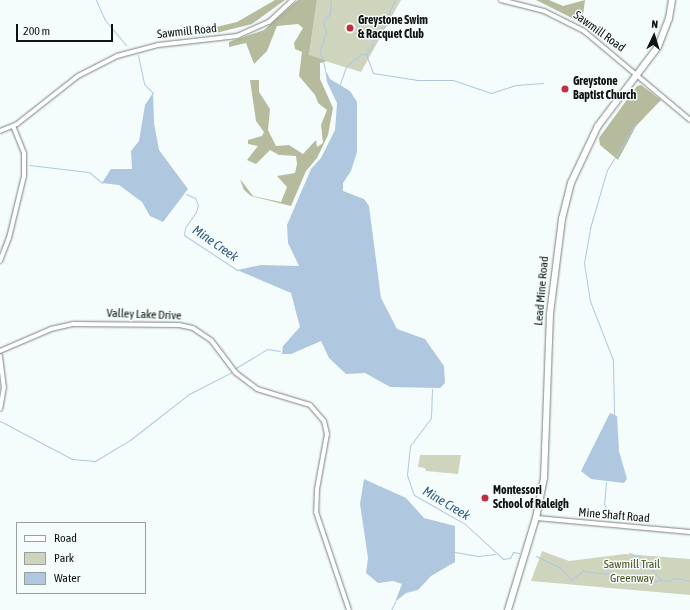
<!DOCTYPE html>
<style>
body{margin:0}
#map{position:relative;width:690px;height:610px;overflow:hidden;background:#f4fdfb;font-family:"Asap Condensed",sans-serif}
div>[style]{position:absolute}
.green>*{inset:0;background:#cfd4bc}
.forest>*{inset:0;background:#b5bb9c}
.water>*{inset:0;background:#afc8e0}
.stream>*{height:1px;margin:-0.5px;padding:0 0.5px;transform-origin:0.5px;border-radius:0.5px;background:#afc8e0}
.roads{filter:drop-shadow(0 0 1px #7a8281) drop-shadow(0 0 1px #7a8281)}
.minor>*{height:4px;margin:-2px;padding:0 2px;transform-origin:2px;border-radius:2px;background:#fff}
.major>*{height:5.5px;margin:-2.75px;padding:0 2.75px;transform-origin:2.75px;border-radius:2.75px;background:#fff}
.dots>*{width:11px;height:11px;translate:-50% -50%;box-sizing:border-box;border:2px solid #f4fdfb;border-radius:50%}
span{translate:-50% -50%;white-space:nowrap;text-align:center;line-height:1.15;-webkit-text-stroke:3px #f4fdfb;paint-order:stroke}
.poi-label{font-size:12px;color:#0f1211;font-weight:700}
.left{translate:0 -50%;text-align:left}
.street-label{font-size:12px;color:#0f1211}
.park-label{font-size:12px;color:#4c5321}
.water-label{font-size:13px;color:#325a7d;font-style:italic}
.legend{position:absolute;left:16px;top:522px;width:130px;height:72px;box-sizing:border-box;background:#f4fdfb;border:1px solid #989f9d;margin:0;padding:5px 7px;list-style:none;font-size:12px;color:#0f1211}
.legend li{display:flex;align-items:center;gap:8px;height:20px}
.legend b{width:20px;border:1px solid #989f9d}
.north{position:absolute;left:634px;top:16px;width:40px;height:40px;-webkit-text-stroke:3px #f4fdfb;paint-order:stroke;rotate:4deg;font-size:11px;font-weight:700;line-height:16px;text-align:center;color:#0f1211}
.north::after{content:'';display:block;margin:auto;width:14px;height:18px;background:#0f1211;clip-path:polygon(50% 0,100% 100%,50% 72%,0 100%)}
.scale{position:absolute;left:16px;top:24px;width:97px;height:18px;box-sizing:border-box;border:2px solid #0f1211;border-top:0;padding-left:5px;font-size:12px;line-height:14px;white-space:nowrap;color:#0f1211;-webkit-text-stroke:3px #f4fdfb;paint-order:stroke}
</style>
<div id="map">
<div class="green">
<i style="clip-path:polygon(317px 0,401px 0,361px 72px,309px 56px)"></i>
<i style="clip-path:polygon(420px 455px,461px 455px,458px 474px,426px 471px,425px 468px,418px 467px)"></i>
<i style="clip-path:polygon(542px 551px,569px 561px,625px 554px,690px 559px,690px 595px,531px 581px)"></i>
</div>
<div class="forest">
<i style="clip-path:polygon(275px 0,285px 0,252px 24px,216px 33px,216px 27px,237px 22px)"></i>
<i style="clip-path:polygon(298px 0,317px 0,309px 55px,327px 61px,320px 63px,320px 79px,333px 108px,328px 135px,317px 158px,306px 171px,291px 206px,251px 196px,244px 190px,240px 179px,253px 196px,281px 202px,287px 187px,277px 176px,295px 173px,297px 164px,296px 156px,279px 155px,270px 150px,256px 164px,247px 160px,258px 146px,248px 144px,248px 140px,262px 136px,264px 132px,256px 121px,250px 80px,259px 80px,259px 92px,270px 109px,268px 130px,276px 146px,289px 145px,303px 154px,316px 140px,317px 147px,323px 143px,321px 125px,327px 110px,318px 103px,315px 95px,299px 76px,302px 52px,295px 49px,294px 43px,303px 28px,298px 24px,277px 26px,267px 51px,254px 64px,246px 43px,229px 47px,229px 42px,264px 30px)"></i>
<i style="clip-path:polygon(536px 0,549px 0,563px 6px,585px 0,582px 23px)"></i>
<i style="clip-path:polygon(641px 85px,661px 100px,636px 126px,618px 160px,600px 145px,599px 138px,637px 86px)"></i>
</div>
<div class="water">
<i style="clip-path:polygon(325px 69px,330px 79px,350px 91px,357px 102px,357px 152px,351px 171px,343px 183px,343px 191px,364px 199px,369px 206px,381px 298px,397px 329px,425px 339px,444px 366px,445px 383px,440px 388px,390px 387px,365px 373px,346px 374px,329px 358px,321px 341px,291px 354px,282px 354px,283px 346px,300px 327px,291px 293px,237px 270px,261px 265px,299px 266px,288px 243px,287px 225px,311px 169px,321px 158px,335px 130px,337px 103px,327px 82px)"></i>
<i style="clip-path:polygon(153px 93px,154px 123px,159px 150px,188px 189px,163px 222px,150px 216px,142px 202px,119px 185px,102px 183px,111px 169px,132px 169px,131px 151px,139px 141px,145px 105px)"></i>
<i style="clip-path:polygon(610px 413px,617px 416px,619px 451px,627px 479px,624px 483px,591px 479px,581px 471px)"></i>
<i style="clip-path:polygon(364px 479px,406px 498px,424px 518px,455px 526px,455px 562px,431px 576px,418px 590px,406px 593px,395px 602px,402px 584px,393px 581px,378px 583px,366px 573px,368px 558px,360px 504px)"></i>
</div>
<div class="stream">
<i style="left:96px;top:0;width:22px;rotate:66deg"></i>
<i style="left:105px;top:20px;width:33px;rotate:50deg"></i>
<i style="left:366px;top:54px;width:20px;rotate:70deg"></i>
<i style="left:373px;top:73px;width:45px;rotate:9deg"></i>
<i style="left:417px;top:80px;width:36px"></i>
<i style="left:453px;top:80px;width:40px;rotate:18.9deg"></i>
<i style="left:491px;top:93px;width:26px;rotate:-18deg"></i>
<i style="left:516px;top:85px;width:27px;rotate:-4deg"></i>
<i style="left:138px;top:55px;width:30px;rotate:78deg"></i>
<i style="left:144px;top:84px;width:13px;rotate:45deg"></i>
<i style="left:325px;top:69px;width:20px;rotate:-105deg"></i>
<i style="left:320px;top:50px;width:18px;rotate:-71deg"></i>
<i style="left:326px;top:33px;width:12px;rotate:-104deg"></i>
<i style="left:323px;top:21px;width:10px;rotate:-45deg"></i>
<i style="left:330px;top:14px;width:14px;rotate:-86deg"></i>
<i style="left:340px;top:84px;width:18px;rotate:-71deg"></i>
<i style="left:346px;top:67px;width:20px;rotate:-41deg"></i>
<i style="left:361px;top:54px;width:5px"></i>
<i style="left:366px;top:54px;width:8px;rotate:-50deg"></i>
<i style="left:371px;top:48px;width:14px;rotate:-78deg"></i>
<i style="left:374px;top:34px;width:19px;rotate:-36deg"></i>
<i style="left:389px;top:23px;width:6px;rotate:-108deg"></i>
<i style="left:387px;top:17px;width:19px;rotate:-65deg"></i>
<i style="left:29px;top:165px;width:60px;rotate:6.7deg"></i>
<i style="left:89px;top:172px;width:17px;rotate:40deg"></i>
<i style="left:186px;top:194px;width:10px;rotate:24deg"></i>
<i style="left:195px;top:198px;width:8px;rotate:67deg"></i>
<i style="left:198px;top:205px;width:7px;rotate:106deg"></i>
<i style="left:196px;top:212px;width:19px;rotate:125deg"></i>
<i style="left:185px;top:228px;width:7px;rotate:98deg"></i>
<i style="left:184px;top:235px;width:64px;rotate:33.4deg"></i>
<i style="left:234px;top:369px;width:39px;rotate:-31deg"></i>
<i style="left:267px;top:349px;width:13px;rotate:9deg"></i>
<i style="left:432px;top:389px;width:29px;rotate:92deg"></i>
<i style="left:431px;top:418px;width:35px;rotate:127deg"></i>
<i style="left:410px;top:446px;width:29px;rotate:96deg"></i>
<i style="left:407px;top:475px;width:21px;rotate:71deg"></i>
<i style="left:414px;top:495px;width:59px;rotate:29.6deg"></i>
<i style="left:465px;top:524px;width:52px;rotate:42.6deg"></i>
<i style="left:503px;top:559px;width:7px;rotate:-8deg"></i>
<i style="left:510px;top:558px;width:7px;rotate:-63deg"></i>
<i style="left:513px;top:552px;width:6px;rotate:9deg"></i>
<i style="left:614px;top:414px;width:54px;rotate:-91.1deg"></i>
<i style="left:613px;top:360px;width:63px;rotate:-111.3deg"></i>
<i style="left:590px;top:301px;width:38px;rotate:-99deg"></i>
<i style="left:584px;top:263px;width:36px;rotate:-80deg"></i>
<i style="left:590px;top:228px;width:60px;rotate:-73.7deg"></i>
<i style="left:607px;top:170px;width:55px;rotate:-58.3deg"></i>
<i style="left:0;top:421px;width:81px;rotate:27.8deg"></i>
<i style="left:72px;top:459px;width:23px;rotate:5deg"></i>
<i style="left:95px;top:461px;width:41px;rotate:-31deg"></i>
<i style="left:130px;top:440px;width:75px;rotate:-37.9deg"></i>
<i style="left:189px;top:394px;width:48px;rotate:-27.1deg"></i>
<i style="left:606px;top:482px;width:22px;rotate:95deg"></i>
<i style="left:604px;top:504px;width:17px;rotate:65deg"></i>
<i style="left:455px;top:552px;width:23px;rotate:10deg"></i>
<i style="left:478px;top:556px;width:17px;rotate:-7deg"></i>
<i style="left:629px;top:553px;width:14px;rotate:21deg"></i>
<i style="left:642px;top:558px;width:29px;rotate:49deg"></i>
<i style="left:661px;top:580px;width:9px;rotate:6deg"></i>
<i style="left:670px;top:581px;width:6px;rotate:-31deg"></i>
<i style="left:675px;top:578px;width:15px;rotate:11deg"></i>
<i style="left:536px;top:556px;width:28px;rotate:26deg"></i>
<i style="left:561px;top:568px;width:16px;rotate:50deg"></i>
<i style="left:571px;top:580px;width:15px;rotate:-37deg"></i>
<i style="left:583px;top:571px;width:33px;rotate:7deg"></i>
<i style="left:616px;top:575px;width:26px;rotate:-2deg"></i>
<i style="left:642px;top:574px;width:10px;rotate:61deg"></i>
<i style="left:647px;top:583px;width:14px;rotate:-12deg"></i>
<i style="left:391px;top:610px;width:9px;rotate:-63deg"></i>
</div>
<div class="roads">
<div class="minor">
<i style="left:501px;top:0;width:44px;rotate:14.3deg"></i>
<i style="left:544px;top:11px;width:45px;rotate:26.6deg"></i>
<i style="left:584px;top:31px;width:138px;rotate:40deg"></i>
<i style="left:0;top:131px;width:18px;rotate:-22deg"></i>
<i style="left:17px;top:124px;width:78px;rotate:-38.2deg"></i>
<i style="left:78px;top:76px;width:44px;rotate:-27.1deg"></i>
<i style="left:117px;top:56px;width:42px;rotate:-15deg"></i>
<i style="left:158px;top:45px;width:80px;rotate:-6.5deg"></i>
<i style="left:237px;top:36px;width:35px;rotate:-24deg"></i>
<i style="left:269px;top:22px;width:33px;rotate:-43deg"></i>
<i style="left:0;top:261px;width:25px;rotate:-69deg"></i>
<i style="left:9px;top:238px;width:64px;rotate:-76.4deg"></i>
<i style="left:24px;top:176px;width:23px;rotate:-90deg"></i>
<i style="left:24px;top:153px;width:29px;rotate:-112deg"></i>
<i style="left:0;top:351px;width:56px;rotate:-23.3deg"></i>
<i style="left:51px;top:329px;width:23px;rotate:-13deg"></i>
<i style="left:73px;top:324px;width:106px;rotate:0.5deg"></i>
<i style="left:179px;top:325px;width:14px;rotate:12deg"></i>
<i style="left:193px;top:328px;width:22px;rotate:34deg"></i>
<i style="left:211px;top:340px;width:41px;rotate:52.9deg"></i>
<i style="left:236px;top:373px;width:26px;rotate:37deg"></i>
<i style="left:257px;top:389px;width:55px;rotate:16.8deg"></i>
<i style="left:310px;top:405px;width:21px;rotate:49deg"></i>
<i style="left:324px;top:421px;width:13px;rotate:77deg"></i>
<i style="left:327px;top:434px;width:56px;rotate:100.3deg"></i>
<i style="left:317px;top:489px;width:23px;rotate:92deg"></i>
<i style="left:316px;top:512px;width:103px;rotate:71.4deg"></i>
<i style="left:0;top:356px;width:31px;rotate:83deg"></i>
<i style="left:4px;top:387px;width:22px;rotate:100deg"></i>
<i style="left:536px;top:518px;width:155px;rotate:5.2deg"></i>
</div>
<div class="major">
<i style="left:508px;top:610px;width:96px;rotate:-73.1deg"></i>
<i style="left:536px;top:518px;width:41px;rotate:-78.7deg"></i>
<i style="left:544px;top:478px;width:164px;rotate:-87.9deg"></i>
<i style="left:550px;top:314px;width:96px;rotate:-82.8deg"></i>
<i style="left:562px;top:219px;width:37px;rotate:-76deg"></i>
<i style="left:571px;top:183px;width:63px;rotate:-64.7deg"></i>
<i style="left:598px;top:126px;width:99px;rotate:-52.8deg"></i>
<i style="left:658px;top:47px;width:30px;rotate:-69deg"></i>
<i style="left:669px;top:19px;width:19px;rotate:-81deg"></i>
</div>
</div>
<div class="dots">
<i style="left:350px;top:28px;background:#bf2e42"></i>
<i style="left:565px;top:89px;background:#bf2e42"></i>
<i style="left:485px;top:498px;background:#bf2e42"></i>
</div>
<div class="poi-label">
<span class="left" style="left:358px;top:28px">Greystone Swim<br>&amp; Racquet Club</span>
<span class="left" style="left:573px;top:89px">Greystone<br>Baptist Church</span>
<span class="left" style="left:493px;top:498px">Montessori<br>School of Raleigh</span>
</div>
<div class="street-label">
<span style="left:187px;top:32px;rotate:-6deg">Sawmill Road</span>
<span style="left:599px;top:32px;rotate:36deg">Sawmill Road</span>
<span style="left:542px;top:291px;rotate:-85deg">Lead Mine Road</span>
<span style="left:144px;top:315px;rotate:2deg">Valley Lake Drive</span>
<span style="left:614px;top:516px;rotate:5deg">Mine Shaft Road</span>
</div>
<div class="park-label">
<span style="left:632px;top:572px">Sawmill Trail<br>Greenway</span>
</div>
<div class="water-label">
<span style="left:215px;top:244px;rotate:35deg">Mine Creek</span>
<span style="left:446px;top:504px;rotate:31deg">Mine Creek</span>
</div>
<ul class="legend">
<li><b style="height:5px;background:#fff"></b>Road</li>
<li><b style="height:11px;background:#cfd4bc"></b>Park</li>
<li><b style="height:11px;background:#afc8e0"></b>Water</li>
</ul>
<div class="north">N</div>
<div class="scale">200 m</div>
</div>
